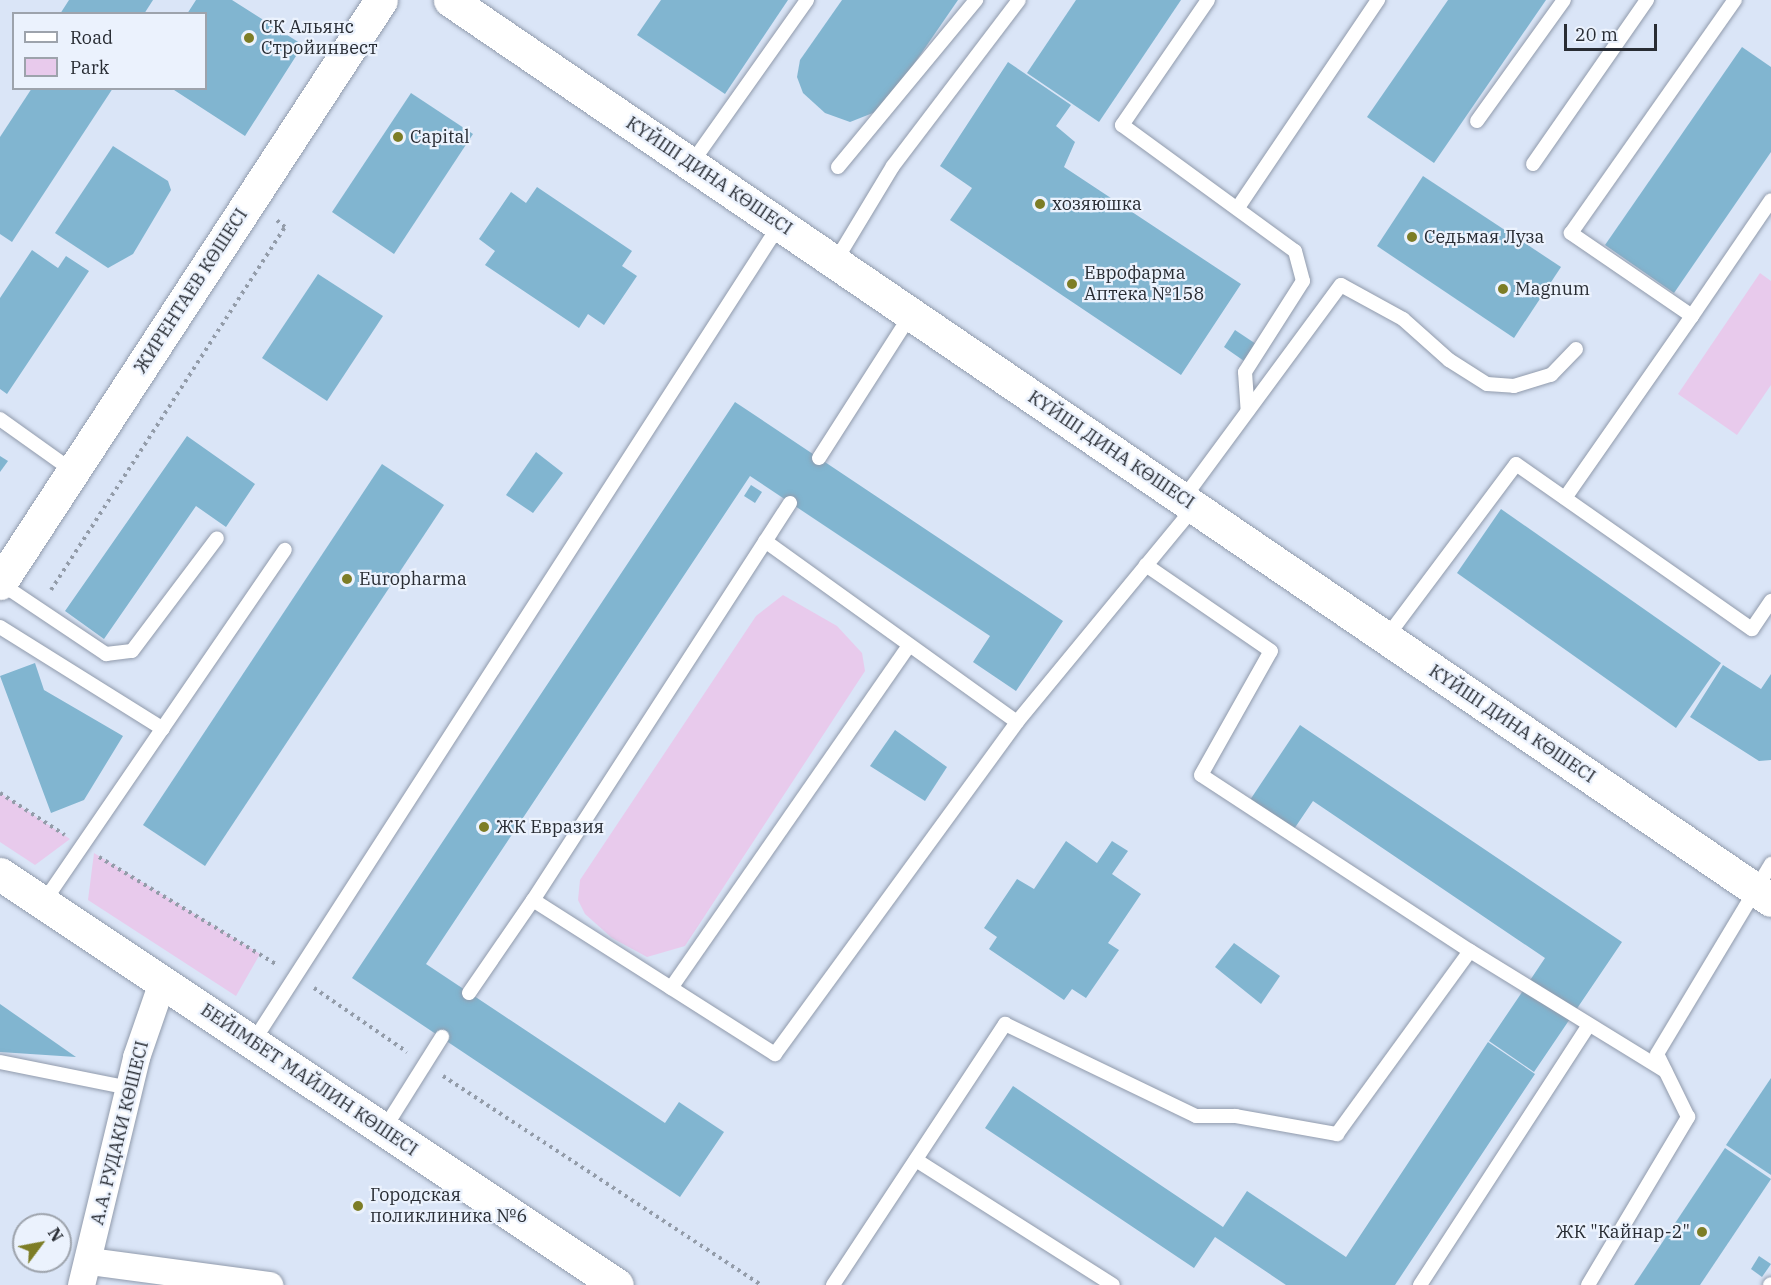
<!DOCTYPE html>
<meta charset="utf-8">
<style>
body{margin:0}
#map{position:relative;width:1771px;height:1285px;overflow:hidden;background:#dae5f7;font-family:"IBM Plex Serif",serif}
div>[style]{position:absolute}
.green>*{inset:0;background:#e8caec}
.building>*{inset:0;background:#81b5d0}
.path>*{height:4px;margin-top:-2px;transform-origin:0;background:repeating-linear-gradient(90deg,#939ca9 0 3px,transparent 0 7.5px)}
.roads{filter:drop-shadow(0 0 2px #919bac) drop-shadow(0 0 2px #919bac)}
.lane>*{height:14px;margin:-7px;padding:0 7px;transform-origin:7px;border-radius:7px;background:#fff}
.street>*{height:27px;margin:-13.5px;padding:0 13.5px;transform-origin:13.5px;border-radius:13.5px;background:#fff}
.secondary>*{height:33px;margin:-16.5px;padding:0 16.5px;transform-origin:16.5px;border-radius:16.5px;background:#fff}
.dots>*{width:16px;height:16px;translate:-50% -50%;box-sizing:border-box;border:3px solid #ebf2fd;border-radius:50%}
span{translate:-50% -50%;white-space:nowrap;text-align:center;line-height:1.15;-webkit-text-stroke:4.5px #ebf2fd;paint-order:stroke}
.poi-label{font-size:18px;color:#282c33}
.left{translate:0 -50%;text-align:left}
.right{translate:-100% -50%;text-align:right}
.street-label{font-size:18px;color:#282c33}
.legend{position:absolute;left:12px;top:12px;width:195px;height:78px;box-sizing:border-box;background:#ebf2fd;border:2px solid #9da3ac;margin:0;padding:8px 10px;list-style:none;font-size:18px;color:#282c33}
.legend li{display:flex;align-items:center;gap:12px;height:30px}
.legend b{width:30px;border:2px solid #9da3ac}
.north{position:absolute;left:12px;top:1213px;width:60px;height:60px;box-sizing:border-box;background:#ebf2fd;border:2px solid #9da3ac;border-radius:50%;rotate:58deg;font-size:16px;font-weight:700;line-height:24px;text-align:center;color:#282c33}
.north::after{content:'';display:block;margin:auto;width:21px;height:27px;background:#7d7d26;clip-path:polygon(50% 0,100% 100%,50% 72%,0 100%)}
.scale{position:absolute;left:1564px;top:24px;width:93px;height:27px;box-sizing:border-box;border:3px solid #282c33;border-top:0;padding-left:8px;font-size:18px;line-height:21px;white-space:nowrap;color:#282c33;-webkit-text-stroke:4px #ebf2fd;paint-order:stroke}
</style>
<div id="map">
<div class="green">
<i style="clip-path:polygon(1760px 273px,1771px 281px,1771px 385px,1737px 435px,1678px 394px)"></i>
<i style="clip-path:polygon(783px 595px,837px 626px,862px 653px,865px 671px,685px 946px,647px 957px,612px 938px,585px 914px,578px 900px,580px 880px,756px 616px)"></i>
<i style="clip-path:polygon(0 793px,70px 839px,35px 865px,0 842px)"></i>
<i style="clip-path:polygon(94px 853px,260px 954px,236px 996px,88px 900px)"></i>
</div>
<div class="building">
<i style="clip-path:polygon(69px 0,153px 0,144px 14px,60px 14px)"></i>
<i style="clip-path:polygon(196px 0,232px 0,303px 45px,245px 136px,171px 88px,206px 88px,206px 14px,187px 14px)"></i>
<i style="clip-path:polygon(661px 0,788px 0,725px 94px,637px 35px)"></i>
<i style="clip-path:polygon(842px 0,958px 0,883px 109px,850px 122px,825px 113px,803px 93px,797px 77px,800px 60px)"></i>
<i style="clip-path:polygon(1076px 0,1181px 0,1099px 122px,1027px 73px)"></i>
<i style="clip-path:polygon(1448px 0,1546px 0,1434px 163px,1367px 117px)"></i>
<i style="clip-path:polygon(1742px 47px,1771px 67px,1771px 152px,1674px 293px,1605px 245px)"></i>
<i style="clip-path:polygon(1008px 62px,1071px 105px,1056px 126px,1075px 142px,1064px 167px,1241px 284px,1181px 375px,950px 220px,972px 188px,940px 166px)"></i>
<i style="clip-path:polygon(32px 88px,113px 88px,12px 242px,0 234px,0 137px)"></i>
<i style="clip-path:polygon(411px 93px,473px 134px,394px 254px,332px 212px)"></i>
<i style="clip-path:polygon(113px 146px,168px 181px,171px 190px,133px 254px,108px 268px,55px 233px)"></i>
<i style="clip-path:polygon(1423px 176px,1561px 267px,1514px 338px,1377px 246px)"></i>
<i style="clip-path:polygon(537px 187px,632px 251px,622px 266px,637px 276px,604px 325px,588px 314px,579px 328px,485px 265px,495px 251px,479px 239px,511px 192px,526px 203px)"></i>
<i style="clip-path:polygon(32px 250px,58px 268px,66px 256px,89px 271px,7px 394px,0 389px,0 298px)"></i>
<i style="clip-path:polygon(318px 274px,383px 316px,327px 401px,262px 358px)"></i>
<i style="clip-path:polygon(1235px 330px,1256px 344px,1244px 361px,1224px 347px)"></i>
<i style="clip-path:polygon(735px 402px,1063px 621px,1016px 691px,973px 662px,990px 636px,750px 476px,426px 964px,665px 1123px,679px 1102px,724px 1132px,680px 1197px,352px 978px)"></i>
<i style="clip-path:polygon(187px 436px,255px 484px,226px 527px,196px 506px,104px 639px,65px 611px)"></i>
<i style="clip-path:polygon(536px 452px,563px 473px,533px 513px,506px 495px)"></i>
<i style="clip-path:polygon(0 456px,8px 461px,0 472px)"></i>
<i style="clip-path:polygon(382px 464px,444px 505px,205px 866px,143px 825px)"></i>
<i style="clip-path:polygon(751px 485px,762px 492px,755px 503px,744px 496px)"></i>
<i style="clip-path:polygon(1501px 509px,1721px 663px,1676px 728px,1457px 573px)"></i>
<i style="clip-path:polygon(35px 663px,44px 690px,123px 736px,84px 800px,51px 813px,0 676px)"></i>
<i style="clip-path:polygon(1723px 665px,1761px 689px,1771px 674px,1771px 760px,1759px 761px,1690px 717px)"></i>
<i style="clip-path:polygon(1300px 725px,1622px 942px,1534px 1072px,1489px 1041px,1545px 958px,1313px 801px,1292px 832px,1248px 803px)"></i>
<i style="clip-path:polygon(895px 730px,947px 767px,925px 801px,870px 766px)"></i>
<i style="clip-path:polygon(1066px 841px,1097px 863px,1112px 841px,1128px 851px,1112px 874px,1141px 894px,1108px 943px,1119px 950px,1086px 998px,1072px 989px,1064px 1000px,989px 949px,997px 937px,984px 928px,1017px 879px,1034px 889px)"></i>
<i style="clip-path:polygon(1234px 943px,1280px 976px,1261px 1004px,1215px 967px)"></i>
<i style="clip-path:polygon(0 1004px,76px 1057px,0 1052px)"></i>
<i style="clip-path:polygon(1488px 1042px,1535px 1074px,1395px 1285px,1286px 1285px,1215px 1237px,1194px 1268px,985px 1128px,1013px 1086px,1223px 1227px,1247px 1191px,1346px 1257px)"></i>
<i style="clip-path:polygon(1771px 1078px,1771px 1175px,1726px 1145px)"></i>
<i style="clip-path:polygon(1725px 1148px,1771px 1179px,1700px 1285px,1634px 1285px)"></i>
<i style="clip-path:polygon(1759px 1256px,1771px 1264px,1762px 1277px,1751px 1269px)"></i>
</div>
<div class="path">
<i style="left:51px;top:590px;width:432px;rotate:-57.2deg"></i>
<i style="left:285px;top:227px;width:13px;rotate:-141deg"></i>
<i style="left:0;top:793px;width:77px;rotate:32.9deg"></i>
<i style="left:99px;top:857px;width:208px;rotate:31.2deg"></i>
<i style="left:314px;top:988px;width:113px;rotate:34.5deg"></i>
<i style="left:443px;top:1076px;width:381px;rotate:33.3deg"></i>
</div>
<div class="roads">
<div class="lane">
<i style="left:1208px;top:0;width:152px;rotate:124.5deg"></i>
<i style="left:1122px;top:125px;width:214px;rotate:36.1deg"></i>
<i style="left:1295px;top:251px;width:31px;rotate:75deg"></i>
<i style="left:1303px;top:281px;width:108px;rotate:122.5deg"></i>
<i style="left:1245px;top:372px;width:39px;rotate:86deg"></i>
<i style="left:1477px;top:121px;width:149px;rotate:-54.3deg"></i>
<i style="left:691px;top:164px;width:201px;rotate:-54.7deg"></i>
<i style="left:1533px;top:164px;width:200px;rotate:-55.2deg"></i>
<i style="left:838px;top:167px;width:217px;rotate:-50.4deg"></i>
<i style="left:1239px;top:206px;width:249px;rotate:-56deg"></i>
<i style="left:835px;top:262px;width:112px;rotate:-58.9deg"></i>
<i style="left:893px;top:166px;width:208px;rotate:-52.8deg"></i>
<i style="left:1692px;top:316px;width:140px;rotate:-55.7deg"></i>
<i style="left:0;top:419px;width:90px;rotate:35.5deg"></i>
<i style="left:819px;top:458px;width:171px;rotate:-57.4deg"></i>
<i style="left:1565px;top:498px;width:222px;rotate:-55.1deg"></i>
<i style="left:1692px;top:316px;width:147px;rotate:-145.6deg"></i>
<i style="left:1571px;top:233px;width:285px;rotate:-54.9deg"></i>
<i style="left:1183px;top:499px;width:266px;rotate:-53.6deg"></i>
<i style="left:1341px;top:285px;width:71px;rotate:28.7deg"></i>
<i style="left:1403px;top:319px;width:62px;rotate:41.7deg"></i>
<i style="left:1449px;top:360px;width:45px;rotate:32.3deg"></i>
<i style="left:1487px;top:384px;width:27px;rotate:4deg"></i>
<i style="left:1514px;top:386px;width:39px;rotate:-17deg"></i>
<i style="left:1551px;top:375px;width:36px;rotate:-46deg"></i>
<i style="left:790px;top:503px;width:473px;rotate:122.9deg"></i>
<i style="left:533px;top:900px;width:287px;rotate:32.5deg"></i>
<i style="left:775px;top:1054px;width:411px;rotate:-53.9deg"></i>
<i style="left:1017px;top:722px;width:278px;rotate:-50.5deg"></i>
<i style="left:765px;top:541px;width:310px;rotate:35.7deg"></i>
<i style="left:0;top:583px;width:128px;rotate:33.8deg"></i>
<i style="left:106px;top:654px;width:26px;rotate:-7deg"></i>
<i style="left:132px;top:651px;width:141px;rotate:-53deg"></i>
<i style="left:0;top:627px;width:192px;rotate:32deg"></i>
<i style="left:1386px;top:638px;width:217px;rotate:-53.2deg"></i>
<i style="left:1516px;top:464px;width:288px;rotate:35deg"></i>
<i style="left:1752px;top:629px;width:34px;rotate:-56deg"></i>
<i style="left:43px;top:903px;width:428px;rotate:-55.6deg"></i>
<i style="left:1470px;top:951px;width:229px;rotate:31.6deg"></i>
<i style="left:671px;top:988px;width:417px;rotate:-55.2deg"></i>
<i style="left:469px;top:993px;width:113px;rotate:-55.5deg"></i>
<i style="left:253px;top:1042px;width:973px;rotate:-57.21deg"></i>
<i style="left:0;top:1062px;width:132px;rotate:11.4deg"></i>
<i style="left:384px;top:1129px;width:109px;rotate:-57.8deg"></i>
<i style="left:916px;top:1160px;width:233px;rotate:32.4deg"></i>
<i style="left:833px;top:1285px;width:313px;rotate:-56.6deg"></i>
<i style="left:1005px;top:1024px;width:212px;rotate:25.7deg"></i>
<i style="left:1196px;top:1116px;width:40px"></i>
<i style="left:1236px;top:1116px;width:103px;rotate:10.1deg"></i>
<i style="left:1337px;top:1134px;width:226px;rotate:-54deg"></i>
<i style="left:1470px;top:951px;width:321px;rotate:-146.8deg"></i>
<i style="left:1201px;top:775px;width:142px;rotate:-60.6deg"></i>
<i style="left:1271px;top:651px;width:152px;rotate:-145.5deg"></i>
<i style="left:1420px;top:1285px;width:310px;rotate:-57deg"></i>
<i style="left:1588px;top:1285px;width:196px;rotate:-59.2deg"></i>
<i style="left:1688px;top:1117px;width:70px;rotate:-116.2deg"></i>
<i style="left:1657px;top:1054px;width:222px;rotate:-59deg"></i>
<i style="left:1770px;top:1285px;width:1px;rotate:-45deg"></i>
</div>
<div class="street">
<i style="left:89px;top:1261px;width:182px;rotate:7.6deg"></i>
<i style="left:81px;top:1285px;width:235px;rotate:-76.4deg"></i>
<i style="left:136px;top:1057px;width:79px;rotate:-70.9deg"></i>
</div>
<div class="secondary">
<i style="left:450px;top:0;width:1598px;rotate:34.27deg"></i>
<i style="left:0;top:583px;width:696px;rotate:-56.83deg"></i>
<i style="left:0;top:874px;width:741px;rotate:33.67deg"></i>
</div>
</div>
<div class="dots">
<i style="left:249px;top:38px;background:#7d7d26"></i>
<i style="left:398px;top:137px;background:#7d7d26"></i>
<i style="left:1040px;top:204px;background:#7d7d26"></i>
<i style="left:1412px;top:237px;background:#7d7d26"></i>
<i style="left:1072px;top:284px;background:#7d7d26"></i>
<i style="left:1503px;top:289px;background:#7d7d26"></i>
<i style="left:347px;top:579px;background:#7d7d26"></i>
<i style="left:484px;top:827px;background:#7d7d26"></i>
<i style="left:358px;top:1206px;background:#7d7d26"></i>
<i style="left:1702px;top:1232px;background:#7d7d26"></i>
</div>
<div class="poi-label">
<span class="left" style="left:261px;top:38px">СК Альянс<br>Стройинвест</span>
<span class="left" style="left:410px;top:137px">Capital</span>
<span class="left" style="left:1052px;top:204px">хозяюшка</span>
<span class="left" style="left:1424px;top:237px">Седьмая Луза</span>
<span class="left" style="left:1084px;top:284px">Еврофарма<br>Аптека №158</span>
<span class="left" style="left:1515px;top:289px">Magnum</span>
<span class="left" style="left:359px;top:579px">Europharma</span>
<span class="left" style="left:496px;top:827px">ЖК Евразия</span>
<span class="left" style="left:370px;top:1206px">Городская<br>поликлиника №6</span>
<span class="right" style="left:1690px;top:1232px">ЖК "Кайнар-2"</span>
</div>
<div class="street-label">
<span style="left:709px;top:176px;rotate:34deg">КҮЙШІ ДИНА КӨШЕСІ</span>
<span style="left:191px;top:291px;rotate:-57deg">ЖИРЕНТАЕВ КӨШЕСІ</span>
<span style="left:1111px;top:450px;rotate:34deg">КҮЙШІ ДИНА КӨШЕСІ</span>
<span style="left:1512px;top:724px;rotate:34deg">КҮЙШІ ДИНА КӨШЕСІ</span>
<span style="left:309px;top:1080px;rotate:34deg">БЕЙІМБЕТ МАЙЛИН КӨШЕСІ</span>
<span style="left:120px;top:1133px;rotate:-76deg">А.А. РУДАКИ КӨШЕСІ</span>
</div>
<ul class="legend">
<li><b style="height:8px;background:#fff"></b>Road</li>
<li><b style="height:16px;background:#e8caec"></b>Park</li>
</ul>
<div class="north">N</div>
<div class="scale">20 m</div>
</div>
